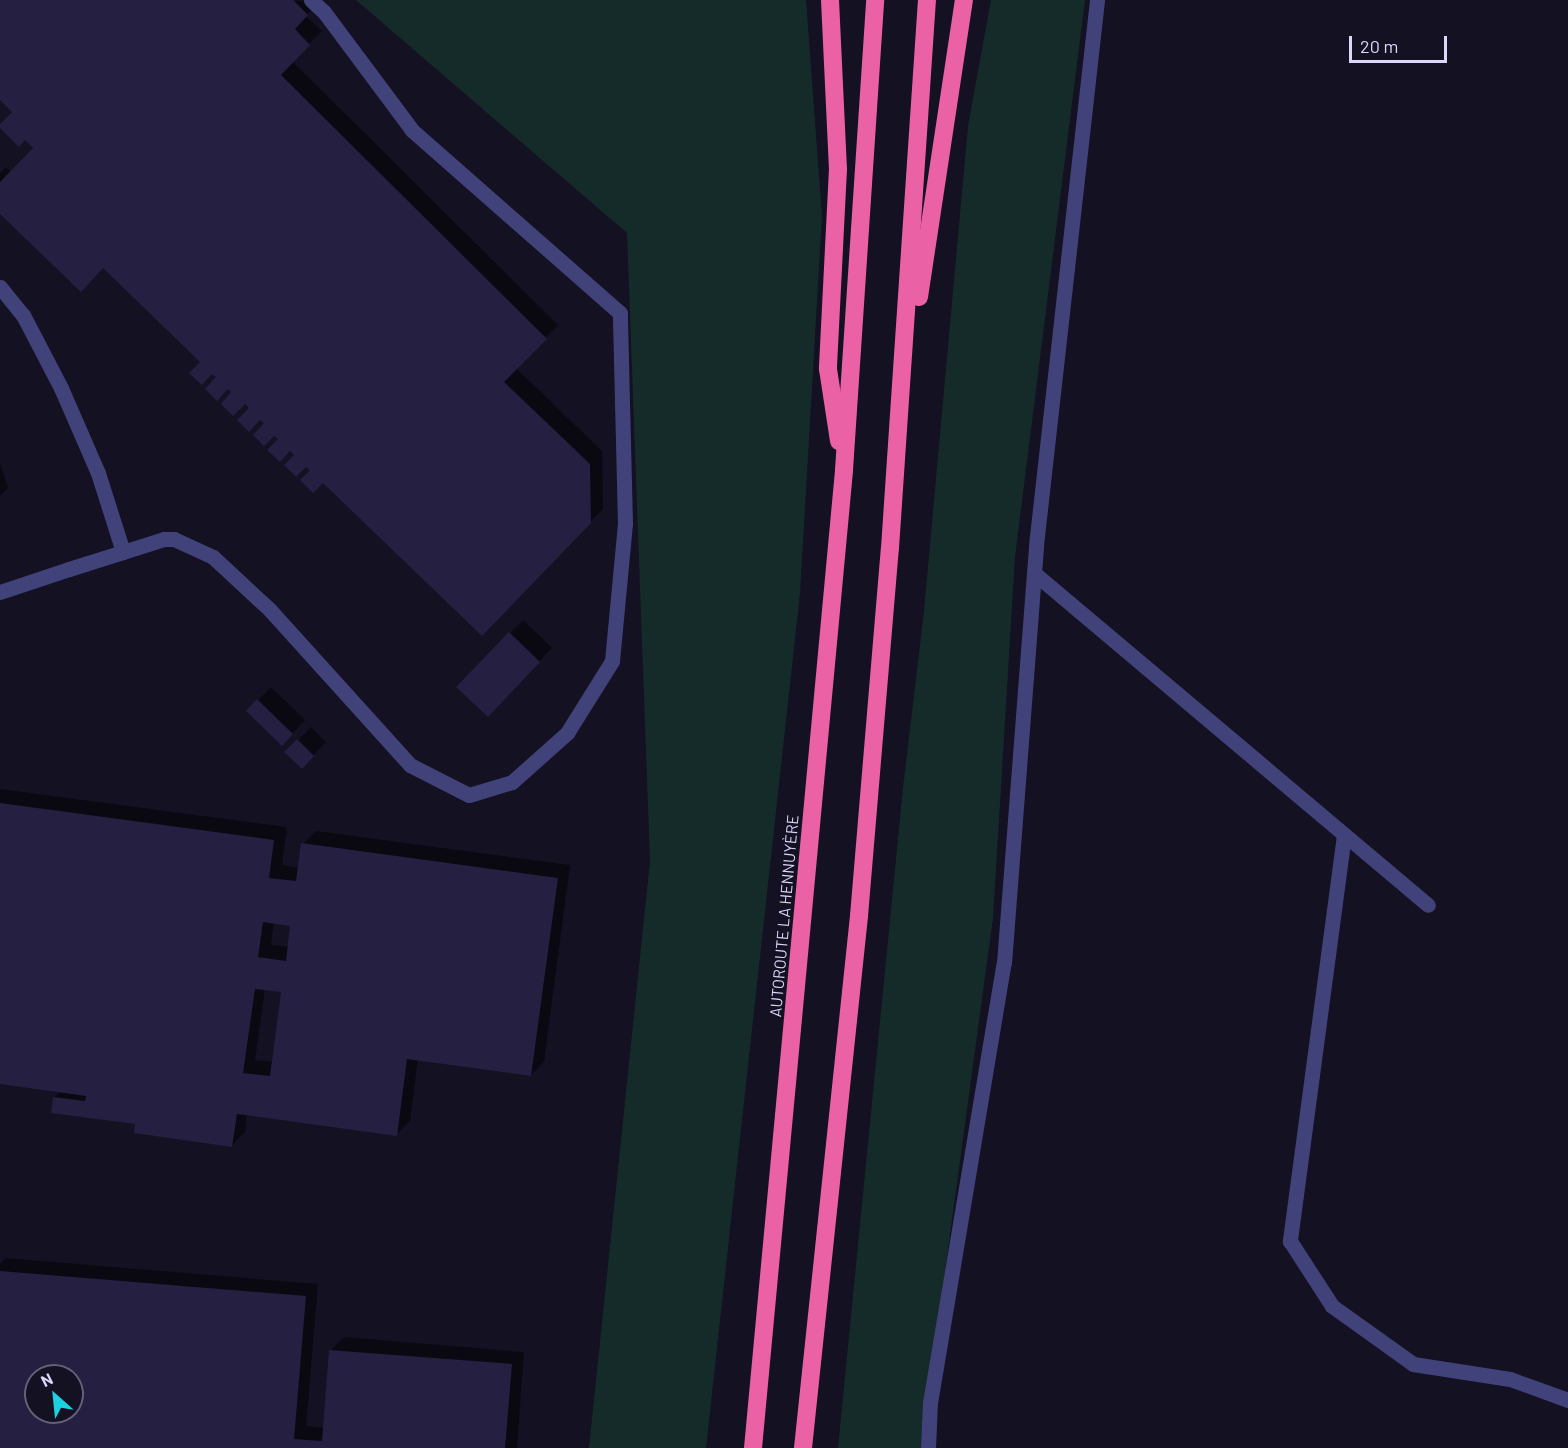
<!DOCTYPE html>
<meta charset="utf-8">
<style>
body{margin:0}
#map{position:relative;width:1568px;height:1448px;overflow:hidden;background:#131122;font-family:Barlow,sans-serif}
div>[style]{position:absolute}
.green>*{inset:0;background:#152b2a}
.shadow>*{inset:0;background:#0007}
.building>*{inset:0;background:#251f41}
.service>*{height:15px;margin:-7.5px;padding:0 7.5px;transform-origin:7.5px;border-radius:7.5px;background:#42427b}
.minor>*{height:15px;margin:-7.5px;padding:0 7.5px;transform-origin:7.5px;border-radius:7.5px;background:#42427b}
.motorway>*{height:18px;margin:-9px;padding:0 9px;transform-origin:9px;border-radius:9px;background:#eb61a6}
span{translate:-50% -50%;white-space:nowrap;text-align:center;line-height:1.15;-webkit-text-stroke:4.5px #131122;paint-order:stroke}
.street-label{font-size:16px;color:#dad7fa}
.north{position:absolute;left:24px;top:1364px;width:60px;height:60px;box-sizing:border-box;background:#131122;border:2px solid #636078;border-radius:50%;rotate:333deg;font-size:16px;font-weight:700;line-height:24px;text-align:center;color:#dad7fa}
.north::after{content:'';display:block;margin:auto;width:21px;height:27px;background:#1cd2e1;clip-path:polygon(50% 0,100% 100%,50% 72%,0 100%)}
.scale{position:absolute;left:1349px;top:36px;width:98px;height:27px;box-sizing:border-box;border:3px solid #dad7fa;border-top:0;padding-left:8px;font-size:18px;line-height:21px;white-space:nowrap;color:#dad7fa;-webkit-text-stroke:4px #131122;paint-order:stroke}
</style>
<div id="map">
<div class="green">
<i style="clip-path:polygon(356px 0,806px 0,822px 216px,800px 593px,706px 1448px,589px 1448px,650px 861px,627px 233px)"></i>
<i style="clip-path:polygon(991px 0,1085px 0,1015px 557px,993px 918px,921px 1448px,838px 1448px,903px 788px,924px 611px,968px 126px)"></i>
</div>
<div class="shadow">
<i style="clip-path:polygon(0 0,320px 1px,306px 16px,322px 31px,292px 61px,558px 325px,516px 368px,602px 451px,603px 509px,482px 634px,103px 266px,0 210px,0 173px,6px 167px,11px 172px,35px 148px,14px 112px,0 98px)"></i>
<i style="clip-path:polygon(0 463px,8px 488px,0 496px)"></i>
<i style="clip-path:polygon(523px 620px,552px 648px,500px 702px,510px 633px)"></i>
<i style="clip-path:polygon(271px 687px,305px 720px,282px 744px,248px 711px)"></i>
<i style="clip-path:polygon(311px 727px,326px 742px,302px 767px,286px 752px)"></i>
<i style="clip-path:polygon(evenodd,0 789px,287px 827px,282px 865px,300px 868px,303px 844px,316px 831px,570px 865px,544px 1062px,531px 1075px,418px 1059px,410px 1121px,397px 1134px,247px 1115px,245px 1132px,232px 1145px,136px 1122px,54px 1097px,61px 1091px,0 1082px,0 789px,274px 922px,292px 924px,289px 947px,271px 945px,274px 922px,0 789px,265px 989px,283px 991px,273px 1062px,255px 1060px,265px 989px)"></i>
<i style="clip-path:polygon(evenodd,6px 1258px,318px 1284px,306px 1426px,325px 1428px,331px 1350px,344px 1337px,524px 1352px,517px 1448px,0 1448px,0 1264px,6px 1258px,36px 1376px,72px 1376px,72px 1412px,36px 1412px,36px 1376px)"></i>
</div>
<div class="building">
<i style="clip-path:polygon(0 0,293px 0,308px 15px,295px 29px,310px 45px,281px 75px,547px 339px,504px 382px,590px 464px,591px 523px,482px 636px,323px 483px,313px 493px,300px 480px,310px 470px,306px 467px,296px 477px,284px 465px,294px 455px,290px 451px,280px 462px,267px 450px,278px 439px,274px 436px,264px 446px,253px 435px,264px 423px,260px 420px,249px 432px,237px 420px,249px 408px,245px 404px,233px 416px,221px 404px,231px 392px,228px 389px,217px 401px,205px 389px,216px 377px,212px 374px,202px 385px,189px 373px,200px 362px,103px 268px,81px 292px,0 214px,0 182px,33px 148px,25px 140px,19px 147px,0 128px,0 124px,12px 112px,0 100px)"></i>
<i style="clip-path:polygon(509px 632px,540px 662px,488px 717px,456px 687px)"></i>
<i style="clip-path:polygon(257px 699px,293px 734px,282px 746px,246px 711px)"></i>
<i style="clip-path:polygon(297px 739px,314px 756px,302px 769px,284px 752px)"></i>
<i style="clip-path:polygon(evenodd,0 803px,274px 840px,269px 878px,296px 881px,301px 843px,558px 878px,531px 1076px,407px 1059px,397px 1136px,237px 1114px,232px 1147px,134px 1133px,135px 1124px,51px 1113px,53px 1097px,85px 1101px,86px 1096px,0 1084px,0 803px,263px 922px,290px 926px,286px 961px,258px 957px,263px 922px,0 803px,255px 989px,281px 992px,270px 1076px,243px 1073px,255px 989px)"></i>
<i style="clip-path:polygon(evenodd,0 1271px,306px 1296px,294px 1439px,322px 1441px,329px 1350px,512px 1364px,505px 1448px,0 1448px,0 1271px,36px 1376px,72px 1376px,72px 1412px,36px 1412px,36px 1376px)"></i>
</div>
<div class="service">
<i style="left:0;top:287px;width:36px;rotate:51deg"></i>
<i style="left:23px;top:315px;width:82px;rotate:62.5deg"></i>
<i style="left:61px;top:388px;width:93px;rotate:66.5deg"></i>
<i style="left:98px;top:473px;width:83px;rotate:72.4deg"></i>
<i style="left:69px;top:569px;width:100px;rotate:-17.5deg"></i>
<i style="left:164px;top:539px;width:10px"></i>
<i style="left:174px;top:539px;width:43px;rotate:24.8deg"></i>
<i style="left:213px;top:557px;width:78px;rotate:42.9deg"></i>
<i style="left:270px;top:610px;width:209px;rotate:47.9deg"></i>
<i style="left:410px;top:765px;width:66px;rotate:27deg"></i>
<i style="left:469px;top:795px;width:45px;rotate:-16.8deg"></i>
<i style="left:512px;top:782px;width:74px;rotate:-41.7deg"></i>
<i style="left:567px;top:733px;width:85px;rotate:-58deg"></i>
<i style="left:612px;top:661px;width:138px;rotate:-84.6deg"></i>
<i style="left:625px;top:524px;width:211px;rotate:-91.4deg"></i>
<i style="left:620px;top:313px;width:277px;rotate:-138.7deg"></i>
<i style="left:412px;top:130px;width:147px;rotate:-126.7deg"></i>
<i style="left:324px;top:12px;width:18px;rotate:-137deg"></i>
<i style="left:1034px;top:573px;width:515px;rotate:40.12deg"></i>
<i style="left:1344px;top:835px;width:410px;rotate:97.6deg"></i>
<i style="left:1290px;top:1241px;width:77px;rotate:57.1deg"></i>
<i style="left:1332px;top:1306px;width:100px;rotate:35.6deg"></i>
<i style="left:1413px;top:1364px;width:98px;rotate:8.8deg"></i>
<i style="left:1510px;top:1379px;width:62px;rotate:19.9deg"></i>
</div>
<div class="minor">
<i style="left:0;top:592px;width:73px;rotate:-18.4deg"></i>
<i style="left:928px;top:1448px;width:45px;rotate:-87.5deg"></i>
<i style="left:930px;top:1403px;width:446px;rotate:-80.5deg"></i>
<i style="left:1004px;top:963px;width:428px;rotate:-85.6deg"></i>
<i style="left:1037px;top:536px;width:539px;rotate:-83.61deg"></i>
</div>
<div class="motorway">
<i style="left:830px;top:0;width:169px;rotate:87.3deg"></i>
<i style="left:838px;top:169px;width:200px;rotate:92.9deg"></i>
<i style="left:828px;top:369px;width:73px;rotate:81.3deg"></i>
<i style="left:919px;top:297px;width:300px;rotate:-81.4deg"></i>
<i style="left:753px;top:1448px;width:982px;rotate:-84.68deg"></i>
<i style="left:844px;top:470px;width:471px;rotate:-86.2deg"></i>
<i style="left:803px;top:1448px;width:535px;rotate:-83.99deg"></i>
<i style="left:859px;top:916px;width:369px;rotate:-85.2deg"></i>
<i style="left:890px;top:548px;width:549px;rotate:-86.14deg"></i>
</div>
<div class="street-label">
<span style="left:784px;top:916px;rotate:-85deg">AUTOROUTE LA HENNUYÈRE</span>
</div>
<div class="north">N</div>
<div class="scale">20 m</div>
</div>
